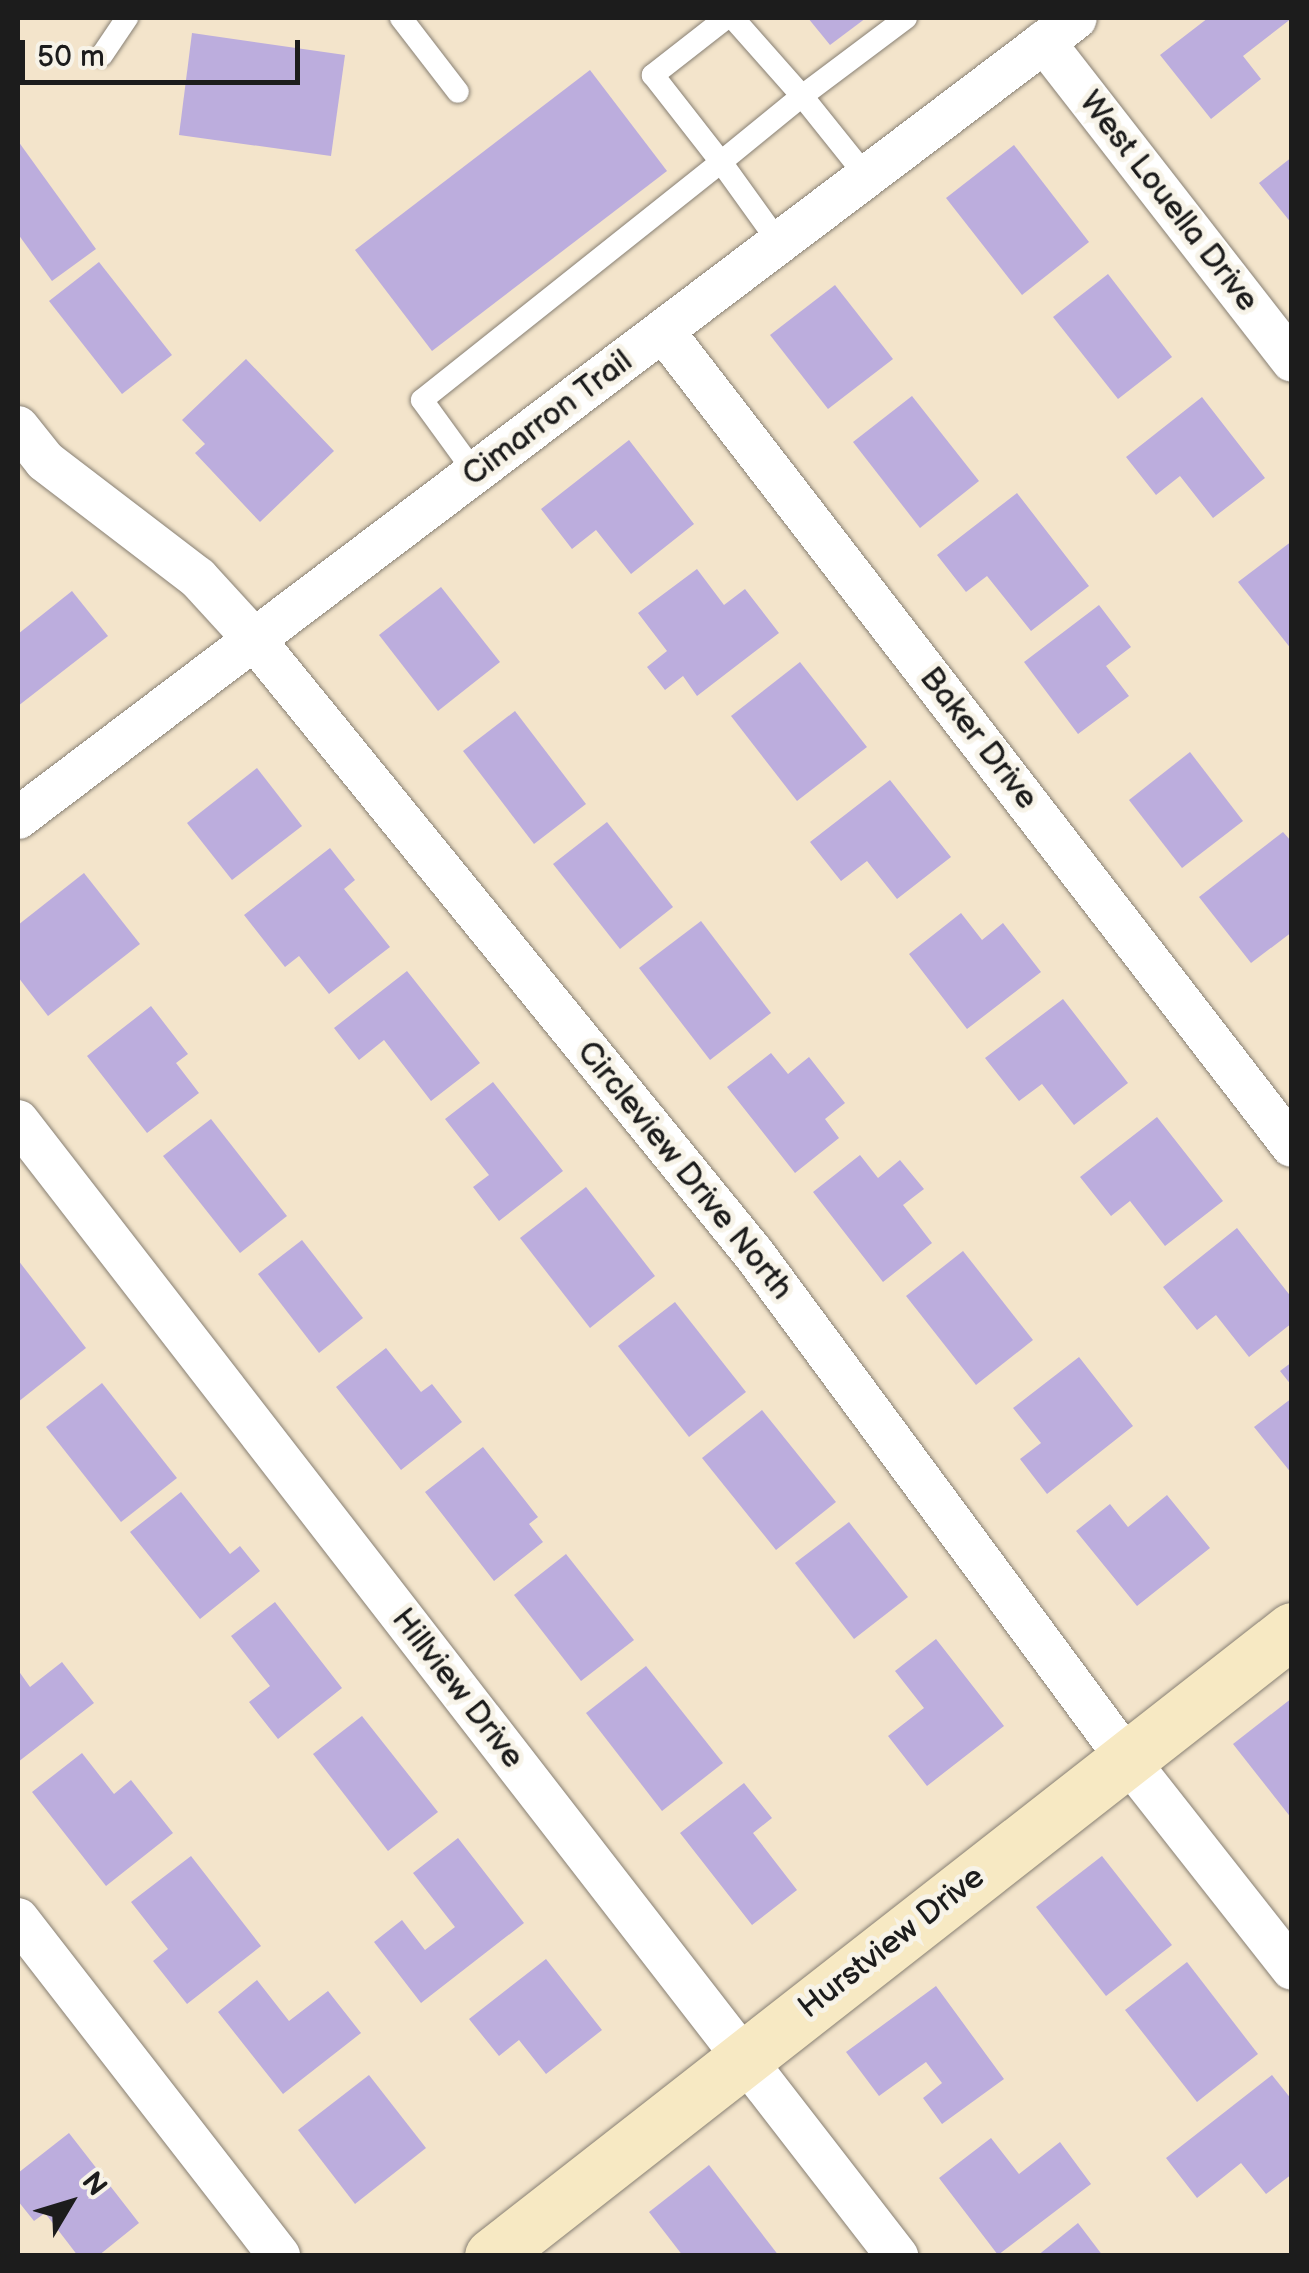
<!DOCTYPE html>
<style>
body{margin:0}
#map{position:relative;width:1309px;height:2273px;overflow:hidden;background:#f3e4cb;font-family:"Balsamiq Sans",sans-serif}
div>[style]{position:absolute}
.building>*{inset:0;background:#bcaddd}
.roads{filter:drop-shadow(0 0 2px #888074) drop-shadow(0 0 2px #888074)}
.lane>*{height:22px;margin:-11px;padding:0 11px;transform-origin:11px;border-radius:11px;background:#fff}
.street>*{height:42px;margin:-21px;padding:0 21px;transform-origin:21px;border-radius:21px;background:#fff}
.secondary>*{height:55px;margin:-27.5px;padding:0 27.5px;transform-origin:27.5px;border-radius:27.5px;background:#f7e9c3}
span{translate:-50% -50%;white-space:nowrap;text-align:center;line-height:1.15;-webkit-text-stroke:10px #f7f3e8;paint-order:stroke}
.street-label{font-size:32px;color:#1c1c1c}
.frame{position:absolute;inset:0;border:20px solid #1c1c1c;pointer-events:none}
.north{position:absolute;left:20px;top:2153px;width:100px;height:100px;-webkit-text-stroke:8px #f7f3e8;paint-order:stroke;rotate:52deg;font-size:28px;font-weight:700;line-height:40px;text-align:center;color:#1c1c1c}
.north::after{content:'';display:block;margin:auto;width:35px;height:45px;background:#1c1c1c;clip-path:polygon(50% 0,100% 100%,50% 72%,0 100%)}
.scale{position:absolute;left:20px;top:40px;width:280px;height:45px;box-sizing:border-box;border:5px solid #1c1c1c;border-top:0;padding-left:12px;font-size:30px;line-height:35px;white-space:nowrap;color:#1c1c1c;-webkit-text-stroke:8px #f7f3e8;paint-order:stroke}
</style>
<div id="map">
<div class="building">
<i style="clip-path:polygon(808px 18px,866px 18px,830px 45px)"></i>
<i style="clip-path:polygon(1208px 18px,1292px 18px,1243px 56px,1261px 79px,1211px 119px,1160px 55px)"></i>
<i style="clip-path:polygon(192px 33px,345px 55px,331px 156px,179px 135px)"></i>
<i style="clip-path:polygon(590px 70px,667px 171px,432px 351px,355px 250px)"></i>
<i style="clip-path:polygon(18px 141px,96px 249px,52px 281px,18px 234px)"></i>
<i style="clip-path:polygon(1014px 145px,1089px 242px,1022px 295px,946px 198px)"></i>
<i style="clip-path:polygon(1292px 157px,1292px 224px,1259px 183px)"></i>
<i style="clip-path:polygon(99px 262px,172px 355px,122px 394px,49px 301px)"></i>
<i style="clip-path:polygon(1108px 274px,1172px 357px,1118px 399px,1053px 317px)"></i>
<i style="clip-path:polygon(835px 285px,893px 359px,828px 409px,770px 335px)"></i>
<i style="clip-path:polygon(246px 359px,334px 451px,260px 522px,195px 453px,205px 444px,182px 420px)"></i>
<i style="clip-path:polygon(912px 396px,979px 481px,920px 528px,853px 442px)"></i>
<i style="clip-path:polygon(1202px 397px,1265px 478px,1213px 518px,1180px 476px,1156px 495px,1126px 457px)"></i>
<i style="clip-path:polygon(629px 440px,694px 524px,631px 574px,596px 530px,572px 549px,541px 509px)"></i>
<i style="clip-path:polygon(1017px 493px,1089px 586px,1031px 631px,987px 576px,966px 592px,937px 555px)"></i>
<i style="clip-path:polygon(1292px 541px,1292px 650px,1238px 582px)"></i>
<i style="clip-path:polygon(697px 569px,724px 605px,745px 589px,779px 633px,697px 696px,683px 676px,665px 690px,647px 667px,667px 651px,638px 613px)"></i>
<i style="clip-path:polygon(441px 587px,500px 662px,438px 711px,379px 635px)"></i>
<i style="clip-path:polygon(72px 591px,108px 636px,18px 706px,18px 634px)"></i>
<i style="clip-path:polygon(1099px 605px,1131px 647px,1106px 666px,1129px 696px,1078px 734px,1024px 662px)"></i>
<i style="clip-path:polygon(800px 662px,867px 747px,797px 801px,731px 716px)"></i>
<i style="clip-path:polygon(515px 711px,586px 804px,534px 844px,463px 751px)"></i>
<i style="clip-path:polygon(1190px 752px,1243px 821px,1182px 868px,1129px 800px)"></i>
<i style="clip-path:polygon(257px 768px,302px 826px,232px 880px,187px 823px)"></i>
<i style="clip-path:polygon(890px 780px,951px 857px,897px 899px,867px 861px,841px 881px,810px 842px)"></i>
<i style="clip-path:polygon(607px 822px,673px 907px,620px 949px,553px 864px)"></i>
<i style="clip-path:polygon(1283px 832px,1292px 842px,1292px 932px,1251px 963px,1199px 897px)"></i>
<i style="clip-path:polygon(330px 848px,355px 880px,344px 889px,390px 947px,329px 994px,299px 956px,285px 967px,244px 915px)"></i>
<i style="clip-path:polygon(84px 873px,140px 944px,48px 1016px,18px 977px,18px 925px)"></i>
<i style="clip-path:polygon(961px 913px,982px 940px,1003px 923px,1041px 972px,967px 1029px,909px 954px)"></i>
<i style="clip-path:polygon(701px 921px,771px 1013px,710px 1060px,639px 968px)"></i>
<i style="clip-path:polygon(407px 971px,480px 1063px,431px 1101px,384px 1040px,359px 1060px,334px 1028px)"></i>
<i style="clip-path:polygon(1063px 999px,1128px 1083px,1074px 1125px,1042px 1084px,1019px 1101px,985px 1058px)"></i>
<i style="clip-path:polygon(151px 1006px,188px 1054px,176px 1063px,199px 1093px,147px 1133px,87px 1056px)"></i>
<i style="clip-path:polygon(771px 1053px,788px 1074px,809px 1057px,845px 1103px,825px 1119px,839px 1138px,795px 1173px,727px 1087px)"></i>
<i style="clip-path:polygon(493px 1082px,563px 1171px,499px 1221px,473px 1187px,489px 1175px,445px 1119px)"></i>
<i style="clip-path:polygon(1157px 1117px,1223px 1201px,1165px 1246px,1130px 1201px,1111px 1216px,1080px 1177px)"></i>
<i style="clip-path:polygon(211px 1119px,287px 1216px,240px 1253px,163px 1156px)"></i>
<i style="clip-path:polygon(860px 1155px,878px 1178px,900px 1160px,924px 1189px,903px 1205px,932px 1243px,883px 1282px,813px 1192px)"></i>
<i style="clip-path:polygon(586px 1187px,655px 1276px,590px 1328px,520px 1238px)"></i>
<i style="clip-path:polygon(1237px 1228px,1292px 1298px,1292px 1323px,1249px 1357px,1216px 1315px,1197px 1330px,1163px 1287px)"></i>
<i style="clip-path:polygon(302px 1240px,363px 1318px,319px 1353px,258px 1274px)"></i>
<i style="clip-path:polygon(963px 1251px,1033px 1340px,976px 1385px,906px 1296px)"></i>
<i style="clip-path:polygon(18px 1260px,86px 1348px,18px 1402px)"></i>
<i style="clip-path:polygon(675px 1302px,746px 1392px,689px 1437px,618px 1346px)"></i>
<i style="clip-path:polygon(386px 1348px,421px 1392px,432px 1384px,462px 1422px,401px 1470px,336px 1387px)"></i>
<i style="clip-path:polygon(1079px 1357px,1133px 1426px,1047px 1494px,1020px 1459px,1041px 1443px,1013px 1408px)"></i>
<i style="clip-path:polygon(1292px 1362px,1292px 1386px,1280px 1371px)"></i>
<i style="clip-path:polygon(102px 1383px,177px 1478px,121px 1522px,46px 1427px)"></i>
<i style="clip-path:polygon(1292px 1398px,1292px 1474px,1254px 1427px)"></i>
<i style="clip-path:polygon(762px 1410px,836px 1502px,776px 1550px,702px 1458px)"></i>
<i style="clip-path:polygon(483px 1447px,538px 1517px,529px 1524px,543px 1542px,494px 1581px,425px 1492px)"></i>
<i style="clip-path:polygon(181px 1492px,230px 1554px,240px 1546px,260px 1571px,200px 1619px,130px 1532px)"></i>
<i style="clip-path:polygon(1167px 1495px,1210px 1548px,1137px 1606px,1076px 1531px,1110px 1504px,1128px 1527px)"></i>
<i style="clip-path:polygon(849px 1522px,908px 1597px,854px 1639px,795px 1563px)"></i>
<i style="clip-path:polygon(566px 1554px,634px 1640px,581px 1681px,514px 1595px)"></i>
<i style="clip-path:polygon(275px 1602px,342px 1688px,278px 1739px,249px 1702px,270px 1686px,231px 1636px)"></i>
<i style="clip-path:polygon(936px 1639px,1004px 1726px,927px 1786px,888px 1736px,924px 1708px,895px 1671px)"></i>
<i style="clip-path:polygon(62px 1662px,94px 1703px,18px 1762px,18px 1670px,30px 1687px)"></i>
<i style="clip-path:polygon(646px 1666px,723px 1763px,662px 1811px,586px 1713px)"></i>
<i style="clip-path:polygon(1292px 1698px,1292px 1819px,1233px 1744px)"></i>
<i style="clip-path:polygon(362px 1716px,438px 1812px,388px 1851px,313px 1754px)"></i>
<i style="clip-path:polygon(82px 1753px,114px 1794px,131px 1780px,173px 1833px,106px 1886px,32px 1792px)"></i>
<i style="clip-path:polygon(744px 1783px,772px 1818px,753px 1833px,797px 1890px,752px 1925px,680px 1833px)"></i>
<i style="clip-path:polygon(458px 1838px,524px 1923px,421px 2003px,374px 1942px,402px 1920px,425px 1950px,455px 1927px,413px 1873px)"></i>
<i style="clip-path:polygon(191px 1856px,261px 1946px,187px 2004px,153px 1961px,168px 1949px,131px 1902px)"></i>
<i style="clip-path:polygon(1102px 1856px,1172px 1945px,1106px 1996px,1036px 1907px)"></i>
<i style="clip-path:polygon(546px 1959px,602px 2030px,546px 2074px,519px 2040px,499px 2056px,469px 2019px)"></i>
<i style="clip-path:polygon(1187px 1962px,1258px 2054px,1197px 2102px,1125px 2010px)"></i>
<i style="clip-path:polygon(257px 1980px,289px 2021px,328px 1991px,361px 2033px,283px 2094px,218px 2012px)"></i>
<i style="clip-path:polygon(936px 1986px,1004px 2079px,942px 2124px,923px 2098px,942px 2083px,926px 2062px,879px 2096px,846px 2052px)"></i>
<i style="clip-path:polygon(369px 2075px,426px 2148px,355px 2204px,298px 2130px)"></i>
<i style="clip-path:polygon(1272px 2075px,1292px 2100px,1292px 2174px,1266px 2194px,1241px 2163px,1197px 2198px,1166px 2158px)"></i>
<i style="clip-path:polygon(69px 2133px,139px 2223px,98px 2256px,78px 2256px,45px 2213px,34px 2221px,18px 2201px,18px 2173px)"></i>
<i style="clip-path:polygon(991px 2138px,1019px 2174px,1060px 2142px,1091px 2184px,998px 2255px,939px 2178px)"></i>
<i style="clip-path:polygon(709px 2165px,779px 2256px,683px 2256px,649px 2212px)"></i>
<i style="clip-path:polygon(1078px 2223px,1103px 2256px,1037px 2256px)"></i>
</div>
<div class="roads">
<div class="lane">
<i style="left:401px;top:18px;width:93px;rotate:52.4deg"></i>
<i style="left:726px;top:18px;width:93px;rotate:142deg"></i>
<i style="left:653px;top:75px;width:110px;rotate:52deg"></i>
<i style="left:721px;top:162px;width:104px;rotate:-39.2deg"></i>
<i style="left:802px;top:96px;width:104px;rotate:-131.5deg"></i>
<i style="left:102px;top:55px;width:45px;rotate:-56deg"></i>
<i style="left:867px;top:177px;width:104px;rotate:-128.7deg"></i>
<i style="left:802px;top:96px;width:130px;rotate:-36.9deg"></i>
<i style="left:475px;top:473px;width:90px;rotate:-126deg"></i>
<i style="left:422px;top:400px;width:382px;rotate:-38.5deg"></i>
<i style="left:721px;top:162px;width:101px;rotate:54.3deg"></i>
</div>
<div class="street">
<i style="left:1044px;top:42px;width:404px;rotate:52.1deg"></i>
<i style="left:664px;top:332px;width:1028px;rotate:52.35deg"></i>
<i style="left:18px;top:427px;width:43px;rotate:51.5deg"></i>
<i style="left:45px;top:461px;width:193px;rotate:37.4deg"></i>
<i style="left:198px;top:578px;width:81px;rotate:47.5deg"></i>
<i style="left:253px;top:638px;width:794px;rotate:50.88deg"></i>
<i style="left:754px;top:1254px;width:628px;rotate:53.55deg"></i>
<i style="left:1127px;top:1759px;width:267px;rotate:51.8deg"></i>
<i style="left:18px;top:818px;width:1326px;rotate:-37.09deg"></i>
<i style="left:18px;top:1121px;width:1436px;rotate:52.24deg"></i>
<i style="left:18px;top:1919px;width:426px;rotate:52.2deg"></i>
</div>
<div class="secondary">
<i style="left:492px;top:2256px;width:1016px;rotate:-38.04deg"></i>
</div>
</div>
<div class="street-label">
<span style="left:1168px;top:202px;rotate:52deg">West Louella Drive</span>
<span style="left:548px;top:419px;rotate:-37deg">Cimarron Trail</span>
<span style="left:978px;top:739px;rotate:52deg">Baker Drive</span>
<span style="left:684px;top:1171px;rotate:51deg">Circleview Drive North</span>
<span style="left:457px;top:1689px;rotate:52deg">Hillview Drive</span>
<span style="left:892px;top:1943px;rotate:-38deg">Hurstview Drive</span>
</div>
<div class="frame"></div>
<div class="north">N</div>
<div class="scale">50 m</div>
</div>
